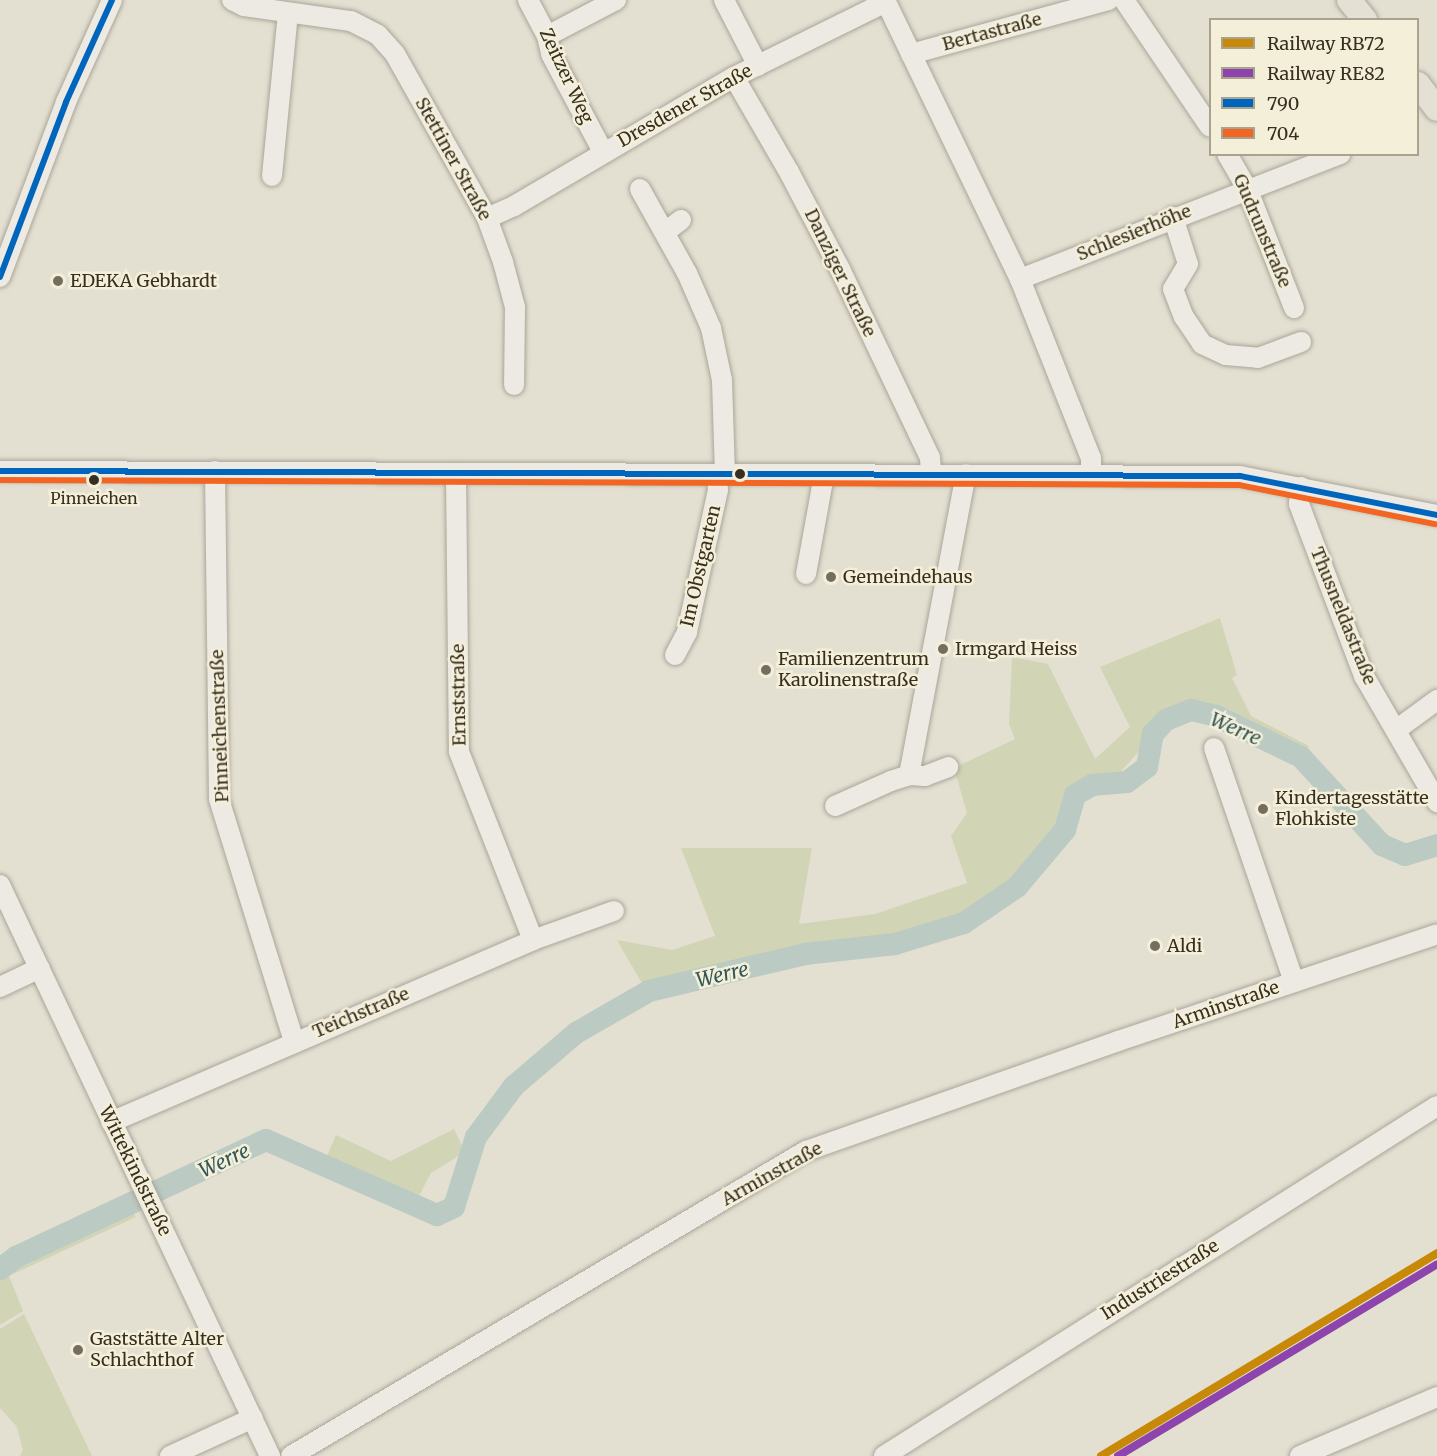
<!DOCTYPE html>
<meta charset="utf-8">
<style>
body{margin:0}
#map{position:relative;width:1437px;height:1456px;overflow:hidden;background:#e4e0d1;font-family:Merriweather,serif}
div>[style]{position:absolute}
.green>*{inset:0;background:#d1d4b5}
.river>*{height:22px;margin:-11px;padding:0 11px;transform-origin:11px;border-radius:11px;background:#bbcac2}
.roads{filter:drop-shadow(0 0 2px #aaa599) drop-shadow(0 0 2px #aaa599)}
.minor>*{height:20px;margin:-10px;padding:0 10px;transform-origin:10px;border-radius:10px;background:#eceae2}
.major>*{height:24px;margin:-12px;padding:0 12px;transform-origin:12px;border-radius:12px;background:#e4e1d4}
.bus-1>*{height:6px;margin:-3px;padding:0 3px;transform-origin:3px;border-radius:3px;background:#0065bd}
.bus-2>*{height:6px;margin:-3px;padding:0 3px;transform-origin:3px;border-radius:3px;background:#f26522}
.rail-1>*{height:8px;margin:-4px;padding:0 4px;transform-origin:4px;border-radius:4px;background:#c88808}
.rail-2>*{height:8px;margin:-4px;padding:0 4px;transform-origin:4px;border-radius:4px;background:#8e44ad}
.dots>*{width:16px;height:16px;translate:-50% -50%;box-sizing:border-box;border:3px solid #f4efd9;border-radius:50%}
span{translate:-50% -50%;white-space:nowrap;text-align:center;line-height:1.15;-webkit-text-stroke:5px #f4efd9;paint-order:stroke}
.bus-label{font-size:16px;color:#392f21}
.street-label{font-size:18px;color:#392f21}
.poi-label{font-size:18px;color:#392f21}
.left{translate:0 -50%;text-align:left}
.water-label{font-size:20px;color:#325758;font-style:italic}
.legend{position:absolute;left:1209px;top:18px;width:210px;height:138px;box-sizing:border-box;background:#f4efd9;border:2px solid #a9a28f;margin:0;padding:8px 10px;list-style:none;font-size:18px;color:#392f21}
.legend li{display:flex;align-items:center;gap:12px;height:30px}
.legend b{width:30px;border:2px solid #a9a28f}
</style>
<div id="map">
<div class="green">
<i style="clip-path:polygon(1220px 618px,1237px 675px,1232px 678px,1251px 716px,1309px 746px,1306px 752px,1217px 710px,1191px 705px,1167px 710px,1157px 715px,1140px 750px,1117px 776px,1088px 783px,1069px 795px,1061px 828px,1010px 885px,961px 914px,887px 935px,802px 945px,644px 987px,617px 940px,672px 950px,715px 936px,681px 848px,812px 848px,799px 924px,875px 914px,967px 883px,951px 836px,967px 813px,954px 768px,1015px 739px,1009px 724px,1012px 657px,1048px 664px,1095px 759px,1130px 727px,1100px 667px)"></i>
<i style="clip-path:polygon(454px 1129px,465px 1152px,431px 1173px,419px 1196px,326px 1158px,336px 1135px,391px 1161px)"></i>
<i style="clip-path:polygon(125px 1197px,136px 1217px,9px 1276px,23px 1311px,0 1325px,0 1256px,82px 1214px)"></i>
<i style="clip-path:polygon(24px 1314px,92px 1456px,20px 1456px,23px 1450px,17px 1427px,0 1408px,0 1329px)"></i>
</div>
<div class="river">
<i style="left:0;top:1269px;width:20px;rotate:-37deg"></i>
<i style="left:16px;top:1257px;width:276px;rotate:-25.1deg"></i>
<i style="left:266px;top:1140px;width:187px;rotate:23.7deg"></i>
<i style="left:437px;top:1215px;width:19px;rotate:-25deg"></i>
<i style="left:454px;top:1207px;width:73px;rotate:-72.6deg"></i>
<i style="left:476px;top:1137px;width:64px;rotate:-53.3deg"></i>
<i style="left:514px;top:1086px;width:82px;rotate:-40.5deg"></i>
<i style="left:576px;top:1033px;width:84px;rotate:-29.9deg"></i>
<i style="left:649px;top:991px;width:160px;rotate:-13.3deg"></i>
<i style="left:805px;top:954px;width:91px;rotate:-6.3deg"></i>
<i style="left:895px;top:944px;width:72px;rotate:-16.9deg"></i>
<i style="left:964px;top:923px;width:64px;rotate:-34.2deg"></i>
<i style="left:1017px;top:887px;width:75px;rotate:-49.9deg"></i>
<i style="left:1065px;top:830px;width:36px;rotate:-74deg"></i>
<i style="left:1075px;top:795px;width:20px;rotate:-30deg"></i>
<i style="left:1092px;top:785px;width:35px;rotate:-5deg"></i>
<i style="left:1127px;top:782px;width:25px;rotate:-37deg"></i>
<i style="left:1147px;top:767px;width:34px;rotate:-80deg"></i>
<i style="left:1153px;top:734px;width:19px;rotate:-47deg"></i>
<i style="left:1166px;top:720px;width:27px;rotate:-22deg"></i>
<i style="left:1191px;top:710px;width:26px;rotate:13deg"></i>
<i style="left:1216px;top:716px;width:94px;rotate:25.8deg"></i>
<i style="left:1301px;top:757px;width:120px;rotate:47.4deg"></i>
<i style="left:1382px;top:845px;width:25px;rotate:23deg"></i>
<i style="left:1405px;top:855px;width:34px;rotate:-17deg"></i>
</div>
<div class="roads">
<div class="minor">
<i style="left:232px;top:0;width:13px;rotate:27deg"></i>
<i style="left:244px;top:6px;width:108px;rotate:8deg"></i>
<i style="left:351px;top:21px;width:30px;rotate:27deg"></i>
<i style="left:378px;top:35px;width:25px;rotate:48deg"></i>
<i style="left:395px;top:54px;width:188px;rotate:60.7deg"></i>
<i style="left:487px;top:218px;width:47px;rotate:70deg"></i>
<i style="left:503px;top:262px;width:47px;rotate:75.1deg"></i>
<i style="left:515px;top:307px;width:78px;rotate:90.7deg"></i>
<i style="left:528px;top:0;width:41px;rotate:62.2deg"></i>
<i style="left:547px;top:36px;width:18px;rotate:77deg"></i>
<i style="left:551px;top:54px;width:111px;rotate:62deg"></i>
<i style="left:724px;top:0;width:74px;rotate:62.7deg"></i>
<i style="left:885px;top:0;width:310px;rotate:64.2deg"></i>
<i style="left:1020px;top:279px;width:193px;rotate:68.4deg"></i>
<i style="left:1091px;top:458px;width:17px;rotate:90deg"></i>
<i style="left:1124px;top:0;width:153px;rotate:55.9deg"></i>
<i style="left:547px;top:36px;width:78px;rotate:-27.6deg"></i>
<i style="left:911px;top:54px;width:205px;rotate:-15.3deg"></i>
<i style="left:734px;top:77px;width:110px;rotate:59.9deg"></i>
<i style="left:789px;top:172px;width:110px;rotate:62.3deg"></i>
<i style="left:840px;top:269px;width:209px;rotate:64.5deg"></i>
<i style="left:930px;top:458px;width:16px;rotate:86deg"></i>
<i style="left:1227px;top:154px;width:39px;rotate:60deg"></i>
<i style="left:1247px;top:188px;width:129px;rotate:68.6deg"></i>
<i style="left:272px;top:176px;width:164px;rotate:-84.4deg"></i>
<i style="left:640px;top:189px;width:96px;rotate:60.8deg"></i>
<i style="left:687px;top:273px;width:60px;rotate:66.4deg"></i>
<i style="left:711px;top:328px;width:53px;rotate:78.1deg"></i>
<i style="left:722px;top:380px;width:95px;rotate:88.2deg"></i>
<i style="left:1173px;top:217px;width:49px;rotate:72.3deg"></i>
<i style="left:1188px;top:264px;width:29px;rotate:121deg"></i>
<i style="left:1173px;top:289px;width:30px;rotate:69deg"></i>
<i style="left:1184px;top:317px;width:32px;rotate:56deg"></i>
<i style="left:1202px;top:344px;width:26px;rotate:25deg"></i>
<i style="left:1226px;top:355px;width:32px;rotate:5deg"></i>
<i style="left:1258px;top:358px;width:46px;rotate:-20.4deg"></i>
<i style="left:487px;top:218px;width:30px;rotate:-24deg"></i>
<i style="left:514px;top:206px;width:255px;rotate:-30.4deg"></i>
<i style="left:734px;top:77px;width:169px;rotate:-26.3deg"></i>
<i style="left:665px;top:232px;width:20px;rotate:-37deg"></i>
<i style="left:0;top:277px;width:187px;rotate:-69.3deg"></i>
<i style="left:66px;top:102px;width:112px;rotate:-65.7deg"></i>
<i style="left:1020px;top:279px;width:344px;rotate:-21.3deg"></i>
<i style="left:0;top:471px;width:1240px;rotate:0.23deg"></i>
<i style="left:1240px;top:476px;width:201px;rotate:11.2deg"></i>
<i style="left:215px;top:471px;width:328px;rotate:89.3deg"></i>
<i style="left:219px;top:799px;width:254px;rotate:72.8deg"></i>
<i style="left:456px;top:473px;width:279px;rotate:89.4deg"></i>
<i style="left:459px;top:752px;width:202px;rotate:68.5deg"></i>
<i style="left:1301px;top:487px;width:17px;rotate:97deg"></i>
<i style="left:1299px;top:504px;width:184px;rotate:69.3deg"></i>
<i style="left:1364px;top:676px;width:146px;rotate:59.9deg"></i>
<i style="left:806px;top:574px;width:101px;rotate:-79.7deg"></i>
<i style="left:675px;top:655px;width:26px;rotate:-62deg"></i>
<i style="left:687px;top:632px;width:145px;rotate:-77.7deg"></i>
<i style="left:718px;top:490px;width:15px;rotate:-94deg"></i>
<i style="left:1396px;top:730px;width:51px;rotate:-36.2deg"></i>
<i style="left:1214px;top:748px;width:247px;rotate:71.1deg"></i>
<i style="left:909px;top:775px;width:306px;rotate:-79.3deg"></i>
<i style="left:835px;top:806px;width:61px;rotate:-24.1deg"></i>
<i style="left:891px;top:781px;width:19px;rotate:-18deg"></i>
<i style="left:909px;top:775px;width:16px;rotate:4deg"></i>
<i style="left:925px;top:776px;width:25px;rotate:-21deg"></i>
<i style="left:0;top:885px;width:632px;rotate:64.69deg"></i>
<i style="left:0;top:987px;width:44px;rotate:-25.4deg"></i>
<i style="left:111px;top:1122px;width:460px;rotate:-23.3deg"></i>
<i style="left:533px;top:940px;width:86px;rotate:-19.7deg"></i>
<i style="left:170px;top:1456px;width:91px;rotate:-24.6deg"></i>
<i style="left:291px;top:1456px;width:599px;rotate:-30.64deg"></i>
<i style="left:806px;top:1151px;width:331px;rotate:-19.4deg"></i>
<i style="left:1118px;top:1041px;width:336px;rotate:-18.5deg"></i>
<i style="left:884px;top:1456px;width:654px;rotate:-32.33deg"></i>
<i style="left:1300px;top:1456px;width:149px;rotate:-23.3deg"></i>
</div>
<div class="major">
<i style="left:1349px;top:0;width:26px;rotate:51deg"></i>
<i style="left:1418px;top:84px;width:31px;rotate:53deg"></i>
</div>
</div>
<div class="bus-1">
<i style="left:0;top:277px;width:187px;rotate:-69.3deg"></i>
<i style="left:66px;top:102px;width:112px;rotate:-65.7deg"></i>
<i style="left:0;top:471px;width:1240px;rotate:0.23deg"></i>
<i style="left:1240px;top:476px;width:201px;rotate:11.2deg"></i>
</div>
<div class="bus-2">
<i style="left:0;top:480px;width:1239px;rotate:0.23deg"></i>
<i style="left:1239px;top:485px;width:200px;rotate:11.3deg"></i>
</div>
<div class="rail-1">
<i style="left:1101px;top:1456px;width:393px;rotate:-31.1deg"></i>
</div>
<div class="rail-2">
<i style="left:1118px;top:1456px;width:372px;rotate:-31deg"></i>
</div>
<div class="dots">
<i style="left:58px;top:281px;background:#756d5f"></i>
<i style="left:740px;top:474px;background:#392f21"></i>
<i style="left:94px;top:480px;background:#392f21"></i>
<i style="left:831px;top:577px;background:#756d5f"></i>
<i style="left:943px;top:649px;background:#756d5f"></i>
<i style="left:766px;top:670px;background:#756d5f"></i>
<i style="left:1263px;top:809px;background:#756d5f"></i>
<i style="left:1155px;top:946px;background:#756d5f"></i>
<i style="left:78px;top:1350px;background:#756d5f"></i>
</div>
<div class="bus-label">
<span style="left:94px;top:498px">Pinneichen</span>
</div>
<div class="street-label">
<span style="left:992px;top:32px;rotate:-15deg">Bertastraße</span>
<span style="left:566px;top:76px;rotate:65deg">Zeitzer Weg</span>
<span style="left:685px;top:106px;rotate:-29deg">Dresdener Straße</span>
<span style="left:453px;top:159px;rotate:61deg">Stettiner Straße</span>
<span style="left:1262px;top:231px;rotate:67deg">Gudrunstraße</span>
<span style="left:1134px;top:233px;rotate:-22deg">Schlesierhöhe</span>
<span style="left:840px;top:273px;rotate:64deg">Danziger Straße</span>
<span style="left:701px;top:566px;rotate:-77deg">Im Obstgarten</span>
<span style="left:1343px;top:616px;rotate:68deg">Thusneldastraße</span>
<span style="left:459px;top:695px;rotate:-91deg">Ernststraße</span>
<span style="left:220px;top:726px;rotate:-92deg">Pinneichenstraße</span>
<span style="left:1226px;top:1005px;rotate:-19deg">Arminstraße</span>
<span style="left:361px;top:1013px;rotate:-23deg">Teichstraße</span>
<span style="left:135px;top:1171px;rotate:64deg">Wittekindstraße</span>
<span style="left:772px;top:1174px;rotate:-29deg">Arminstraße</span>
<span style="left:1160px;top:1280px;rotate:-32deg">Industriestraße</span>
</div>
<div class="poi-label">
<span class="left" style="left:70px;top:281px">EDEKA Gebhardt</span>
<span class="left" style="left:843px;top:577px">Gemeindehaus</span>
<span class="left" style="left:955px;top:649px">Irmgard Heiss</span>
<span class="left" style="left:778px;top:670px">Familienzentrum<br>Karolinenstraße</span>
<span class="left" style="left:1275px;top:809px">Kindertagesstätte<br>Flohkiste</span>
<span class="left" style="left:1167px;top:946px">Aldi</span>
<span class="left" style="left:90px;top:1350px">Gaststätte Alter<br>Schlachthof</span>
</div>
<div class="water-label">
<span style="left:1236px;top:728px;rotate:24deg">Werre</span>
<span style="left:722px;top:974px;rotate:-13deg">Werre</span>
<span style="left:224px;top:1160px;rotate:-25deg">Werre</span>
</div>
<ul class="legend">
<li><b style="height:8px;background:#c88808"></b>Railway RB72</li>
<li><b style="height:8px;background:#8e44ad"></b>Railway RE82</li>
<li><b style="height:8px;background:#0065bd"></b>790</li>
<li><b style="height:8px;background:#f26522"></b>704</li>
</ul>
</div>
